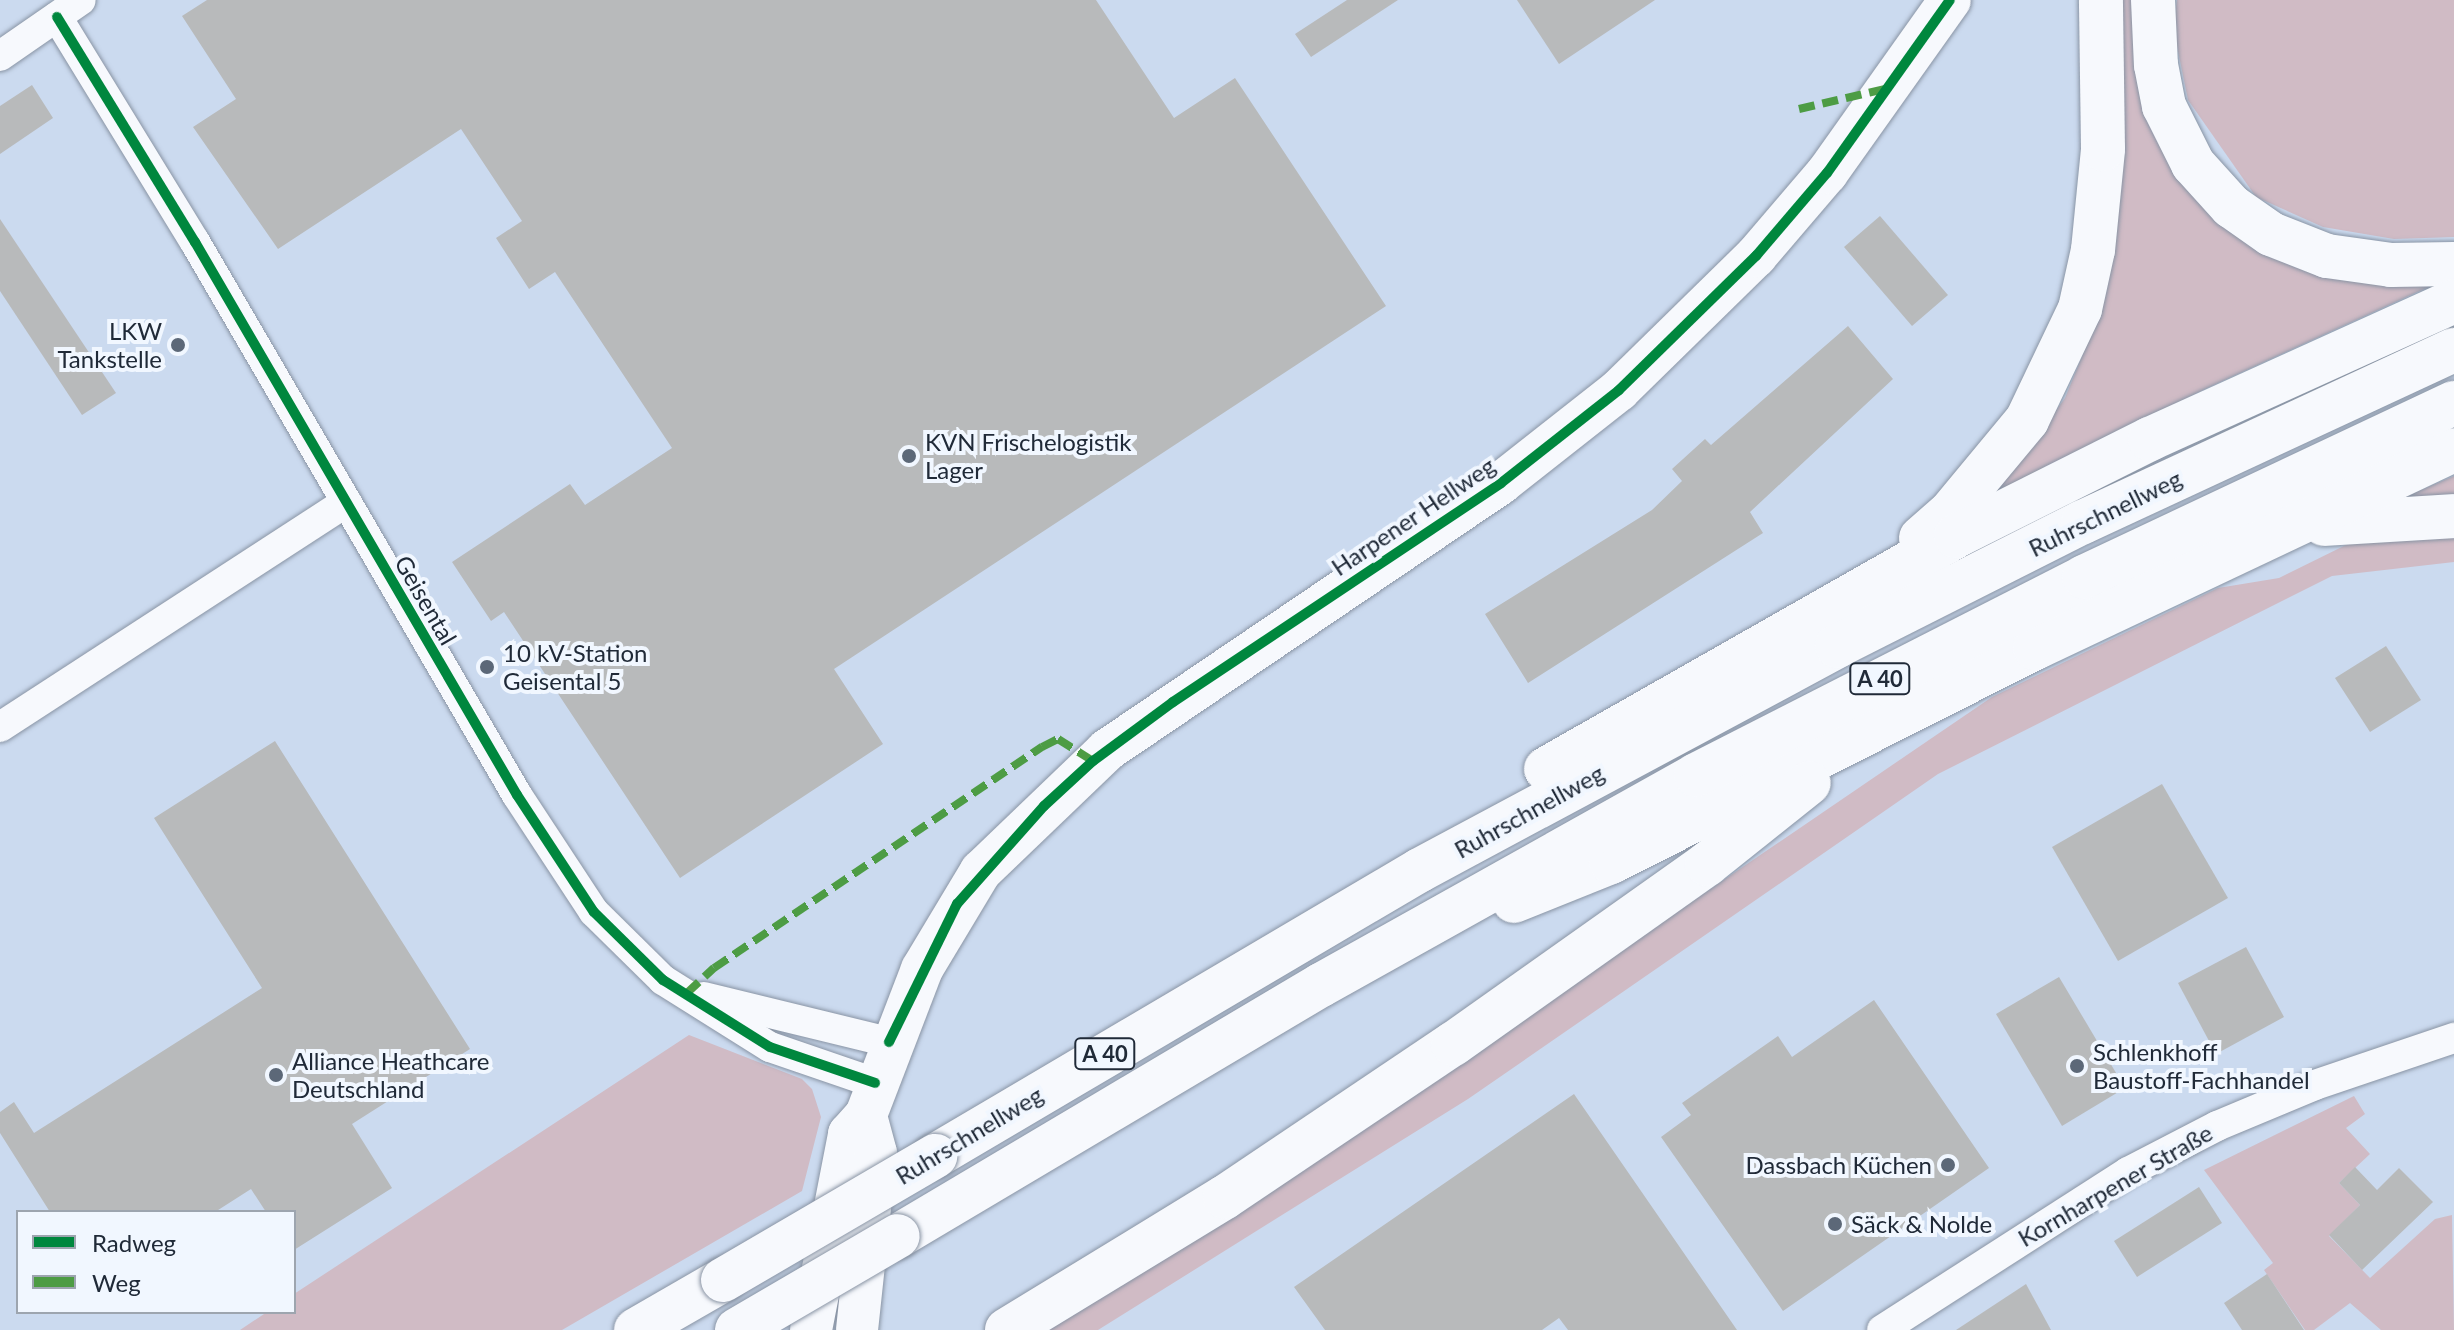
<!DOCTYPE html>
<meta charset="utf-8">
<style>
body{margin:0}
#map{position:relative;width:2454px;height:1330px;overflow:hidden;background:#cbdaef;font-family:Lato,sans-serif}
div>[style]{position:absolute}
.green>*{inset:0;background:#d0bbc5}
.building>*{inset:0;background:#b8babb}
.roads{filter:drop-shadow(0 0 2px #8994a4) drop-shadow(0 0 2px #8994a4)}
.street>*{height:30px;margin:-15px;padding:0 15px;transform-origin:15px;border-radius:15px;background:#f7f9fd}
.secondary>*{height:42px;margin:-21px;padding:0 21px;transform-origin:21px;border-radius:21px;background:#f7f9fd}
.highway>*{height:44px;margin:-22px;padding:0 22px;transform-origin:22px;border-radius:22px;background:#f7f9fd}
.bridges{filter:drop-shadow(0 0 2px #8994a4) drop-shadow(0 0 2px #8994a4)}
.highway-bridge>*{height:44px;margin:-22px;padding:0 22px;transform-origin:22px;border-radius:22px;background:#f7f9fd}
.quiet>*{height:8px;margin-top:-4px;transform-origin:0;background:repeating-linear-gradient(90deg,#4d9c44 0 16px,transparent 0 24px)}
.cycleway>*{height:10px;margin:-5px;padding:0 5px;transform-origin:5px;border-radius:5px;background:#00873e}
.dots>*{width:22px;height:22px;translate:-50% -50%;box-sizing:border-box;border:4px solid #f1f7ff;border-radius:50%}
span{translate:-50% -50%;white-space:nowrap;text-align:center;line-height:1.15;-webkit-text-stroke:8px #f1f7ff;paint-order:stroke}
.shield-label span{padding:2px 6px;background:#f1f7ff;border:2px solid;border-radius:6px;-webkit-text-stroke-width:0}
.shield-label{font-size:22px;color:#202a38;font-weight:700}
.poi-label{font-size:24px;color:#202a38}
.right{translate:-100% -50%;text-align:right}
.left{translate:0 -50%;text-align:left}
.street-label{font-size:24px;color:#202a38}
.legend{position:absolute;left:16px;top:1210px;width:280px;height:104px;box-sizing:border-box;background:#f1f7ff;border:2px solid #9da5af;margin:0;padding:10px 14px;list-style:none;font-size:24px;color:#202a38}
.legend li{display:flex;align-items:center;gap:16px;height:40px}
.legend b{width:40px;border:2px solid #9da5af}
</style>
<div id="map">
<div class="green">
<i style="clip-path:polygon(2115px 0,2136px 0,2223px 220px,2446px 279px,2205px 389px,1993px 496px,2065px 398px,2087px 344px)"></i>
<i style="clip-path:polygon(2177px 0,2454px 0,2454px 237px,2394px 239px,2323px 227px,2256px 197px,2188px 100px,2173px 27px)"></i>
<i style="clip-path:polygon(2454px 476px,2454px 498px,2400px 499px)"></i>
<i style="clip-path:polygon(2454px 533px,2454px 562px,2332px 576px,1938px 774px,1468px 1099px,1098px 1330px,1025px 1330px,1423px 1085px,1992px 697px,2218px 588px,2279px 578px,2356px 540px)"></i>
<i style="clip-path:polygon(689px 1035px,802px 1079px,812px 1089px,821px 1117px,802px 1191px,562px 1330px,240px 1330px,267px 1312px,294px 1312px,294px 1294px)"></i>
<i style="clip-path:polygon(2354px 1096px,2365px 1114px,2346px 1128px,2370px 1154px,2339px 1183px,2360px 1205px,2329px 1236px,2370px 1278px,2435px 1219px,2452px 1215px,2454px 1330px,2381px 1330px,2350px 1303px,2314px 1330px,2305px 1330px,2264px 1270px,2273px 1263px,2204px 1170px)"></i>
</div>
<div class="building">
<i style="clip-path:polygon(207px 0,1096px 0,1174px 118px,1235px 78px,1386px 306px,834px 669px,883px 744px,680px 878px,504px 612px,491px 621px,452px 562px,570px 484px,585px 505px,672px 448px,555px 272px,529px 289px,496px 238px,522px 221px,461px 129px,278px 249px,193px 127px,236px 99px,182px 16px)"></i>
<i style="clip-path:polygon(1347px 0,1398px 0,1311px 57px,1295px 34px)"></i>
<i style="clip-path:polygon(1517px 0,1655px 0,1559px 64px)"></i>
<i style="clip-path:polygon(32px 85px,53px 118px,0 154px,0 106px)"></i>
<i style="clip-path:polygon(1880px 216px,1948px 295px,1912px 326px,1844px 247px)"></i>
<i style="clip-path:polygon(0 219px,116px 393px,82px 415px,0 291px)"></i>
<i style="clip-path:polygon(1848px 326px,1893px 379px,1750px 512px,1763px 533px,1528px 683px,1485px 614px,1652px 510px,1682px 481px,1672px 469px,1705px 439px,1711px 445px)"></i>
<i style="clip-path:polygon(2386px 646px,2421px 700px,2370px 732px,2335px 678px)"></i>
<i style="clip-path:polygon(275px 741px,470px 1049px,352px 1124px,392px 1188px,294px 1250px,294px 1212px,266px 1212px,251px 1189px,215px 1212px,50px 1212px,0 1133px,0 1112px,14px 1102px,34px 1133px,262px 988px,154px 818px)"></i>
<i style="clip-path:polygon(2162px 784px,2228px 898px,2118px 961px,2052px 847px)"></i>
<i style="clip-path:polygon(2246px 947px,2284px 1017px,2216px 1054px,2178px 983px)"></i>
<i style="clip-path:polygon(2059px 977px,2125px 1088px,2062px 1126px,1996px 1014px)"></i>
<i style="clip-path:polygon(1874px 1000px,1989px 1168px,1783px 1311px,1661px 1137px,1691px 1115px,1682px 1103px,1778px 1036px,1792px 1057px)"></i>
<i style="clip-path:polygon(1574px 1094px,1737px 1330px,1568px 1330px,1559px 1318px,1542px 1330px,1325px 1330px,1294px 1287px)"></i>
<i style="clip-path:polygon(2355px 1167px,2377px 1190px,2399px 1168px,2433px 1202px,2362px 1270px,2329px 1235px,2360px 1205px,2339px 1183px)"></i>
<i style="clip-path:polygon(2199px 1187px,2222px 1223px,2137px 1277px,2114px 1241px)"></i>
<i style="clip-path:polygon(2267px 1274px,2304px 1330px,2242px 1330px,2224px 1303px)"></i>
<i style="clip-path:polygon(2026px 1284px,2051px 1330px,1956px 1330px)"></i>
</div>
<div class="roads">
<div class="street">
<i style="left:57px;top:17px;width:264px;rotate:58.5deg"></i>
<i style="left:195px;top:242px;width:640px;rotate:59.79deg"></i>
<i style="left:517px;top:795px;width:140px;rotate:56.7deg"></i>
<i style="left:594px;top:912px;width:97px;rotate:44.6deg"></i>
<i style="left:663px;top:980px;width:126px;rotate:32.1deg"></i>
<i style="left:770px;top:1047px;width:111px;rotate:18.9deg"></i>
<i style="left:0;top:56px;width:98px;rotate:-34.7deg"></i>
<i style="left:0;top:727px;width:413px;rotate:-33deg"></i>
<i style="left:704px;top:997px;width:190px;rotate:13.7deg"></i>
<i style="left:1882px;top:1330px;width:292px;rotate:-32.7deg"></i>
<i style="left:2128px;top:1172px;width:100px;rotate:-27.3deg"></i>
<i style="left:2217px;top:1126px;width:106px;rotate:-22.7deg"></i>
<i style="left:2315px;top:1085px;width:147px;rotate:-18.7deg"></i>
</div>
<div class="secondary">
<i style="left:811px;top:1330px;width:200px;rotate:-79deg"></i>
<i style="left:849px;top:1134px;width:25px;rotate:-48deg"></i>
<i style="left:866px;top:1115px;width:156px;rotate:-69deg"></i>
<i style="left:922px;top:969px;width:114px;rotate:-59deg"></i>
<i style="left:981px;top:871px;width:175px;rotate:-43.8deg"></i>
<i style="left:1107px;top:750px;width:476px;rotate:-34.1deg"></i>
<i style="left:1501px;top:483px;width:150px;rotate:-38.2deg"></i>
<i style="left:1619px;top:390px;width:192px;rotate:-44.4deg"></i>
<i style="left:1756px;top:256px;width:109px;rotate:-49.5deg"></i>
<i style="left:1827px;top:173px;width:212px;rotate:-54.6deg"></i>
<i style="left:857px;top:1330px;width:178px;rotate:-83.9deg"></i>
<i style="left:876px;top:1153px;width:39px;rotate:-105deg"></i>
</div>
<div class="highway">
<i style="left:2153px;top:0;width:65px;rotate:87.4deg"></i>
<i style="left:2156px;top:65px;width:42px;rotate:79deg"></i>
<i style="left:2164px;top:106px;width:65px;rotate:63.4deg"></i>
<i style="left:2193px;top:164px;width:57px;rotate:47.9deg"></i>
<i style="left:2231px;top:206px;width:49px;rotate:35deg"></i>
<i style="left:2271px;top:234px;width:60px;rotate:21.4deg"></i>
<i style="left:2327px;top:256px;width:65px;rotate:8deg"></i>
<i style="left:2391px;top:265px;width:63px;rotate:-0.9deg"></i>
<i style="left:2324px;top:524px;width:130px;rotate:-3.5deg"></i>
<i style="left:1921px;top:538px;width:37px;rotate:-41deg"></i>
<i style="left:1949px;top:514px;width:122px;rotate:-50.3deg"></i>
<i style="left:2027px;top:420px;width:123px;rotate:-64.5deg"></i>
<i style="left:2080px;top:309px;width:60px;rotate:-77.6deg"></i>
<i style="left:2093px;top:250px;width:101px;rotate:-84.3deg"></i>
<i style="left:2103px;top:149px;width:149px;rotate:-90.8deg"></i>
<i style="left:1546px;top:769px;width:472px;rotate:-29.6deg"></i>
<i style="left:1956px;top:536px;width:217px;rotate:-26.6deg"></i>
<i style="left:2150px;top:439px;width:334px;rotate:-24.4deg"></i>
<i style="left:1514px;top:901px;width:105px;rotate:-21.9deg"></i>
<i style="left:1611px;top:862px;width:475px;rotate:-26.8deg"></i>
<i style="left:2035px;top:648px;width:463px;rotate:-25.3deg"></i>
<i style="left:935px;top:1156px;width:563px;rotate:-30.53deg"></i>
<i style="left:1420px;top:870px;width:473px;rotate:-28.2deg"></i>
<i style="left:1837px;top:646px;width:275px;rotate:-26.8deg"></i>
<i style="left:2083px;top:522px;width:409px;rotate:-24.9deg"></i>
<i style="left:898px;top:1236px;width:492px;rotate:-30.7deg"></i>
<i style="left:1321px;top:985px;width:430px;rotate:-29.2deg"></i>
<i style="left:1696px;top:775px;width:436px;rotate:-27deg"></i>
<i style="left:2084px;top:577px;width:409px;rotate:-25.2deg"></i>
<i style="left:636px;top:1330px;width:100px;rotate:-29.9deg"></i>
<i style="left:1007px;top:1330px;width:255px;rotate:-31.4deg"></i>
<i style="left:1225px;top:1197px;width:275px;rotate:-33.9deg"></i>
<i style="left:1453px;top:1044px;width:311px;rotate:-35.3deg"></i>
<i style="left:1707px;top:864px;width:130px;rotate:-38.5deg"></i>
</div>
</div>
<div class="bridges">
<div class="highway-bridge">
<i style="left:723px;top:1280px;width:246px;rotate:-30.3deg"></i>
<i style="left:737px;top:1330px;width:186px;rotate:-30.3deg"></i>
</div>
</div>
<div class="quiet">
<i style="left:1799px;top:109px;width:92px;rotate:-13.1deg"></i>
<i style="left:687px;top:993px;width:37px;rotate:-43deg"></i>
<i style="left:714px;top:968px;width:396px;rotate:-34deg"></i>
<i style="left:1042px;top:747px;width:18px;rotate:-27deg"></i>
<i style="left:1058px;top:739px;width:41px;rotate:32.2deg"></i>
</div>
<div class="cycleway">
<i style="left:57px;top:17px;width:264px;rotate:58.5deg"></i>
<i style="left:195px;top:242px;width:640px;rotate:59.79deg"></i>
<i style="left:517px;top:795px;width:140px;rotate:56.7deg"></i>
<i style="left:594px;top:912px;width:97px;rotate:44.6deg"></i>
<i style="left:663px;top:980px;width:126px;rotate:32.1deg"></i>
<i style="left:770px;top:1047px;width:111px;rotate:18.9deg"></i>
<i style="left:889px;top:1042px;width:154px;rotate:-63.8deg"></i>
<i style="left:957px;top:904px;width:131px;rotate:-48.4deg"></i>
<i style="left:1044px;top:806px;width:67px;rotate:-42.6deg"></i>
<i style="left:1093px;top:761px;width:99px;rotate:-36.4deg"></i>
<i style="left:1173px;top:702px;width:394px;rotate:-33.7deg"></i>
<i style="left:1501px;top:483px;width:150px;rotate:-38.2deg"></i>
<i style="left:1619px;top:390px;width:192px;rotate:-44.4deg"></i>
<i style="left:1756px;top:256px;width:109px;rotate:-49.5deg"></i>
<i style="left:1827px;top:173px;width:212px;rotate:-54.6deg"></i>
</div>
<div class="dots">
<i style="left:178px;top:345px;background:#5c6878"></i>
<i style="left:909px;top:456px;background:#5c6878"></i>
<i style="left:487px;top:667px;background:#5c6878"></i>
<i style="left:2077px;top:1066px;background:#5c6878"></i>
<i style="left:276px;top:1075px;background:#5c6878"></i>
<i style="left:1948px;top:1165px;background:#5c6878"></i>
<i style="left:1835px;top:1224px;background:#5c6878"></i>
</div>
<div class="shield-label">
<span style="left:1880px;top:679px">A 40</span>
<span style="left:1105px;top:1054px">A 40</span>
</div>
<div class="poi-label">
<span class="right" style="left:162px;top:345px">LKW<br>Tankstelle</span>
<span class="left" style="left:925px;top:456px">KVN Frischelogistik<br>Lager</span>
<span class="left" style="left:503px;top:667px">10 kV-Station<br>Geisental 5</span>
<span class="left" style="left:2093px;top:1066px">Schlenkhoff<br>Baustoff-Fachhandel</span>
<span class="left" style="left:292px;top:1075px">Alliance Heathcare<br>Deutschland</span>
<span class="right" style="left:1932px;top:1165px">Dassbach Küchen</span>
<span class="left" style="left:1851px;top:1224px">Säck &amp; Nolde</span>
</div>
<div class="street-label">
<span style="left:2105px;top:513px;rotate:-26deg">Ruhrschnellweg</span>
<span style="left:1413px;top:516px;rotate:-34deg">Harpener Hellweg</span>
<span style="left:426px;top:600px;rotate:60deg">Geisental</span>
<span style="left:1529px;top:811px;rotate:-29deg">Ruhrschnellweg</span>
<span style="left:969px;top:1135px;rotate:-31deg">Ruhrschnellweg</span>
<span style="left:2115px;top:1185px;rotate:-30deg">Kornharpener Straße</span>
</div>
<ul class="legend">
<li><b style="height:10px;background:#00873e"></b>Radweg</li>
<li><b style="height:10px;background:#4d9c44"></b>Weg</li>
</ul>
</div>
